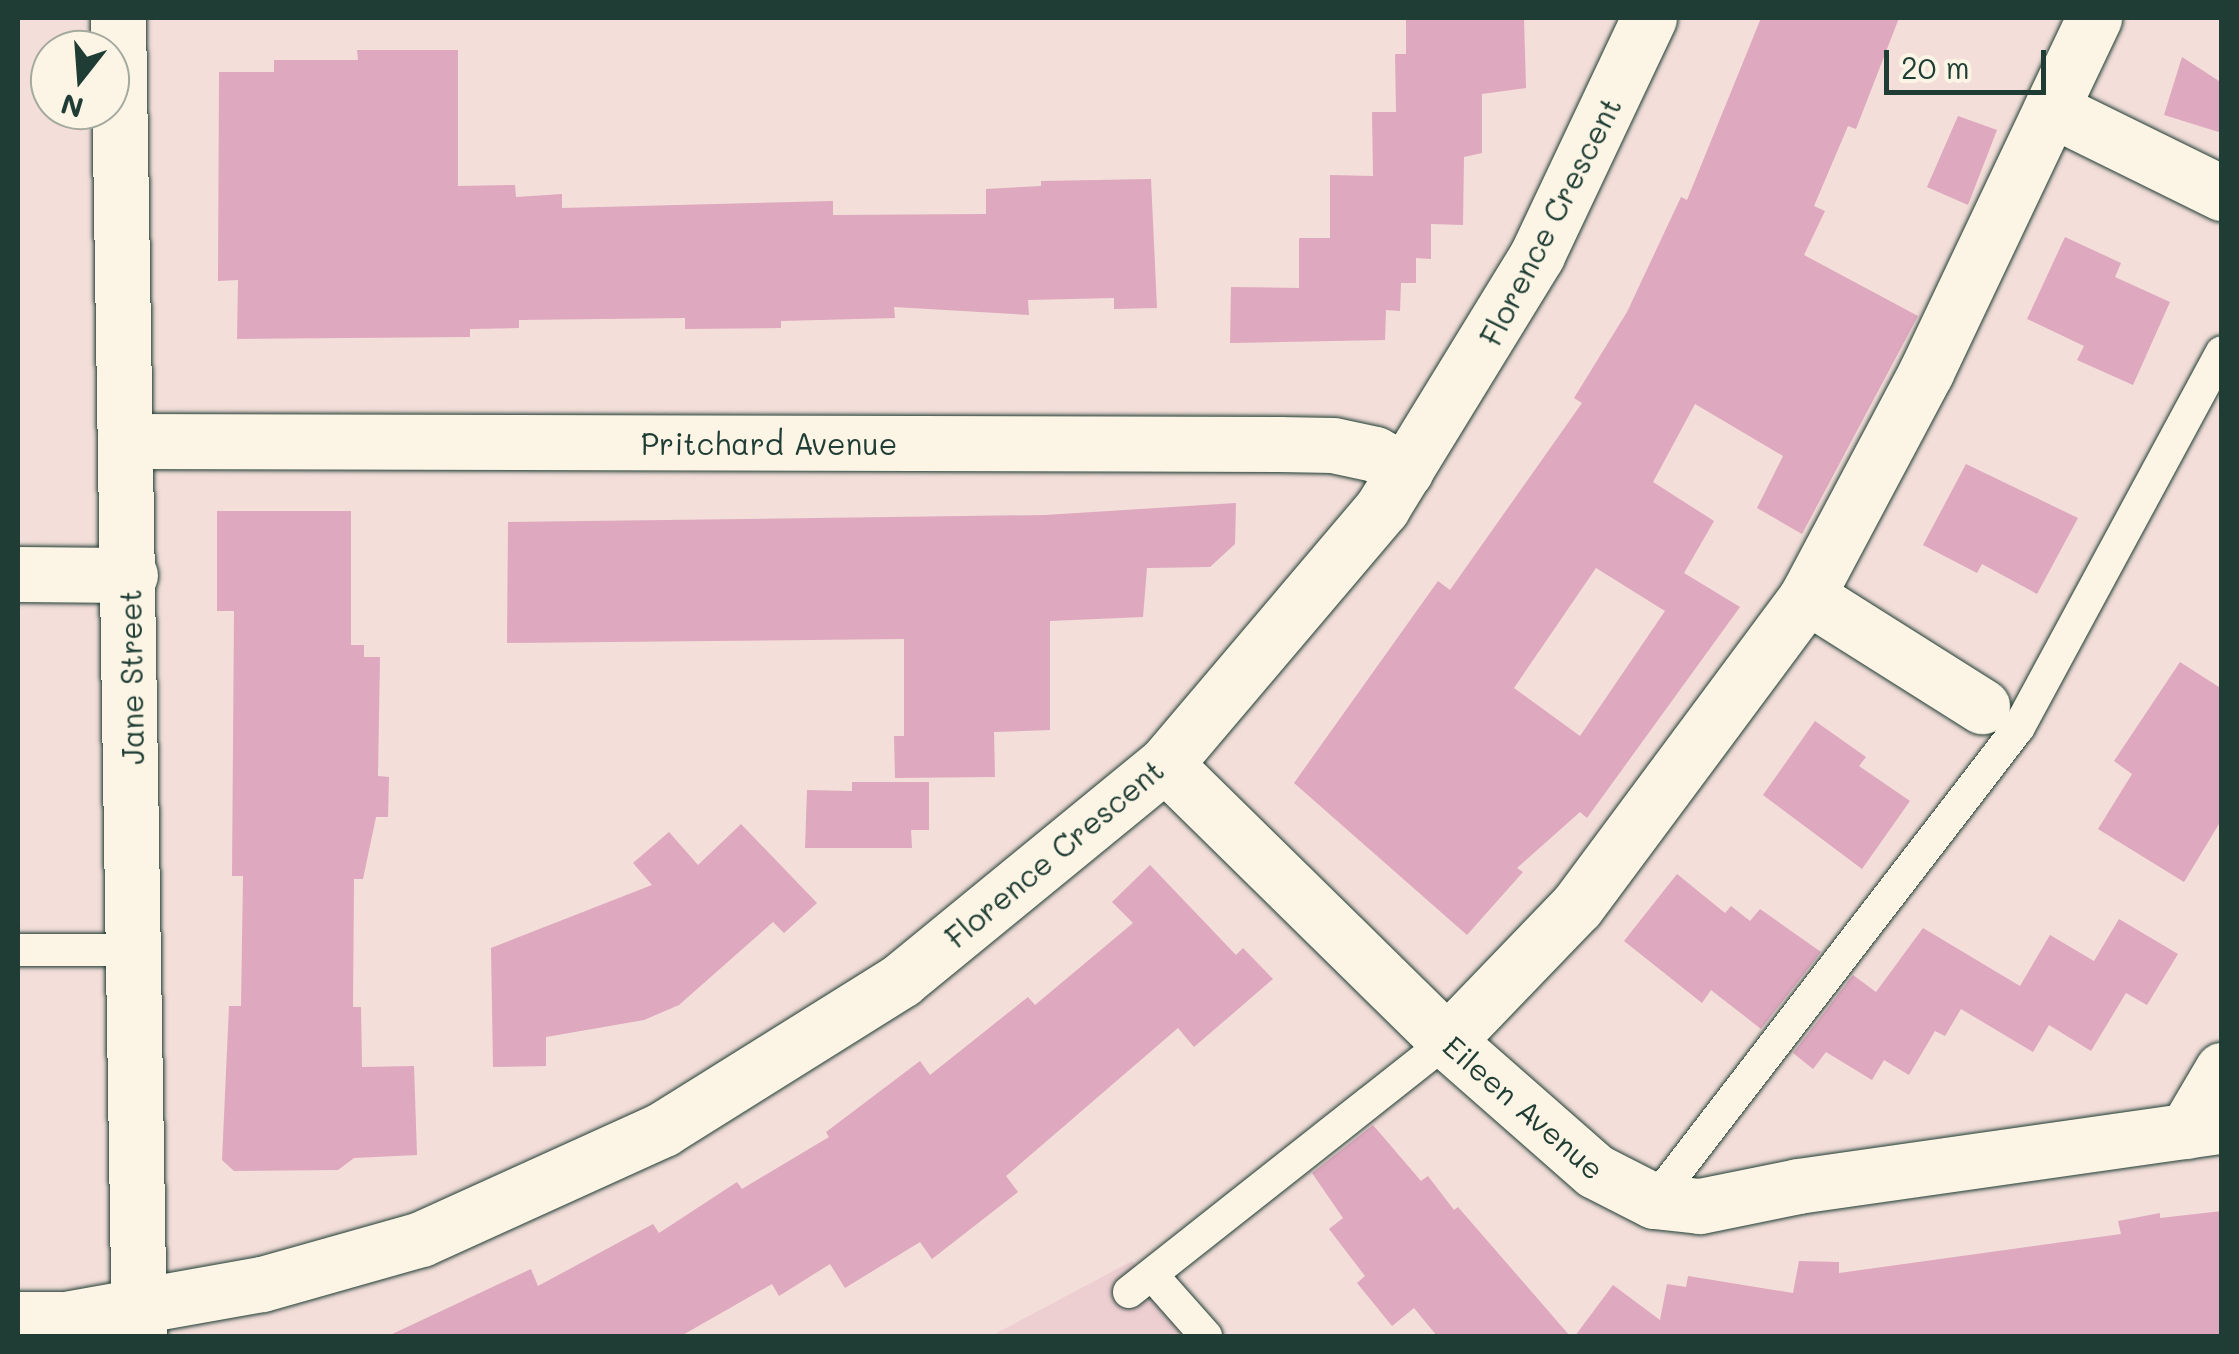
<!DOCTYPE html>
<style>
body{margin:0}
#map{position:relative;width:2239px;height:1354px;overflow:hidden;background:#f3ded9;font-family:Mali,sans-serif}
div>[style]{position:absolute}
.built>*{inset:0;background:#edced1}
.building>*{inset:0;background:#dea8be}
.roads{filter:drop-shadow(0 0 2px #1f3d34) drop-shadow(0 0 2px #1f3d34)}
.service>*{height:32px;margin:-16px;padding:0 16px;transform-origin:16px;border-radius:16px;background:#fcf5e5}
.minor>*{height:55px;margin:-27.5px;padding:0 27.5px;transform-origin:27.5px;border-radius:27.5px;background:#fcf5e5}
.secondary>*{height:55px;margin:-27.5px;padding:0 27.5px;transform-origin:27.5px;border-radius:27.5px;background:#fcf5e5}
span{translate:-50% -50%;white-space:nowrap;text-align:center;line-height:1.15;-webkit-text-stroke:9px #fcf5e5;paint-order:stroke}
.street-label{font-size:30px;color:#1f3d34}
.frame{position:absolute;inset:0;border:20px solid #1f3d34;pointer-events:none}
.north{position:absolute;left:30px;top:30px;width:100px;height:100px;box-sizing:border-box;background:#fcf5e5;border:2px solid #a4ab9e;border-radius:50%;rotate:197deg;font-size:28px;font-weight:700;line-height:40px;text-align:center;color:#1f3d34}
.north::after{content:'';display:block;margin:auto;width:35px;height:45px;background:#1f3d34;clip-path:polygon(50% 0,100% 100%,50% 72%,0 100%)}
.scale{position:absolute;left:1884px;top:50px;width:162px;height:45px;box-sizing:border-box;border:5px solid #1f3d34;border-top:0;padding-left:12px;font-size:30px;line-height:35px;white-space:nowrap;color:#1f3d34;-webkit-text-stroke:8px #fcf5e5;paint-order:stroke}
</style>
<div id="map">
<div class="built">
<i style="clip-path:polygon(1132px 1261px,1206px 1336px,991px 1336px)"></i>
</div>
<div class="building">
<i style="clip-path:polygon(1406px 18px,1524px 18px,1526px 88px,1482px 94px,1482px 153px,1464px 157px,1463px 225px,1431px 224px,1431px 259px,1416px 258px,1416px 283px,1401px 283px,1400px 311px,1386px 310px,1385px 340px,1230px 343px,1231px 287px,1299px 288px,1299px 238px,1330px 238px,1330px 175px,1373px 176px,1372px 112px,1396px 112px,1395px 54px,1406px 54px)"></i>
<i style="clip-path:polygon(evenodd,1761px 18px,1899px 18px,1856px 129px,1848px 126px,1814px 206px,1825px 211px,1804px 255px,1918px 316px,1802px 534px,1757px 508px,1783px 456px,1695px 404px,1653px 482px,1714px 521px,1684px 573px,1740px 607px,1587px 818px,1580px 812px,1517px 868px,1523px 872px,1467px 935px,1294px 783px,1438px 581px,1450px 590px,1582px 403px,1574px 398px,1627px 312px,1681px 197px,1687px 200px,1761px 18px,1596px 568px,1665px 611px,1580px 736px,1514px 688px,1596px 568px)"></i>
<i style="clip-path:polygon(357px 50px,458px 50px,458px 186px,515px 185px,516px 197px,562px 194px,562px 208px,833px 201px,833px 215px,986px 214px,986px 189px,1041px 186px,1041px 181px,1151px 179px,1157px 308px,1114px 309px,1114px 298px,1028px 300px,1029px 315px,894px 307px,895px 318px,781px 321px,781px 328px,685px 329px,685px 318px,519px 320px,519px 328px,470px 329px,470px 337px,237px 339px,238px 280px,218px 281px,219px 72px,274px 72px,274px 60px,358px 60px)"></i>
<i style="clip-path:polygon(2182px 57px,2222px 83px,2222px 133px,2164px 115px)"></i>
<i style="clip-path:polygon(1958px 116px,1997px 130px,1968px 205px,1927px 187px)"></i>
<i style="clip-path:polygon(2065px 237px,2121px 263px,2115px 277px,2170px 302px,2133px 385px,2077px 360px,2084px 346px,2027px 319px)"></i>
<i style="clip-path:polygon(1966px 464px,2078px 518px,2037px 594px,1982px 564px,1977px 573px,1923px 545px)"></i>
<i style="clip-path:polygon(1236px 503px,1235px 544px,1210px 567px,1147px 568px,1143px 617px,1050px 621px,1050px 730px,994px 732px,995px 777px,895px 778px,894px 736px,904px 736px,904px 639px,507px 643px,508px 522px,1045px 515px)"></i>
<i style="clip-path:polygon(217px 511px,351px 511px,351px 645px,364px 645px,364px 657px,380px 657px,378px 776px,389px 777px,388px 817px,376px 817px,363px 879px,354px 879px,353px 1007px,361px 1007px,362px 1067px,414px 1066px,417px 1155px,354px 1158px,338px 1170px,234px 1171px,222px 1160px,229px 1006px,241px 1006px,243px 876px,232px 876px,234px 611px,217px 611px)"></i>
<i style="clip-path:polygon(2180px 662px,2222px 689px,2222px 819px,2184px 882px,2098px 829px,2132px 774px,2114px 761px)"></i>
<i style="clip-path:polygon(1815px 721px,1866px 757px,1859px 766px,1910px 801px,1862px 869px,1763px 795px)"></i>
<i style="clip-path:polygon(852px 782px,929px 782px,929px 830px,911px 830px,912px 848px,805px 848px,807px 790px,852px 791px)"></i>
<i style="clip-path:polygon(741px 824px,817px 903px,784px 933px,773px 922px,679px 1005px,644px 1020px,546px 1037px,546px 1066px,493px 1067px,491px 948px,652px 885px,633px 863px,669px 832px,698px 865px)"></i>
<i style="clip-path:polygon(1150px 865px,1236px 955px,1243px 948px,1273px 979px,1194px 1047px,1178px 1028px,1006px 1176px,1018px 1192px,932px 1259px,920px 1242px,845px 1288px,830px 1264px,779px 1296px,772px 1284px,681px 1336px,388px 1336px,531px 1269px,538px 1286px,653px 1224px,659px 1233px,737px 1182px,742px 1189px,829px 1137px,826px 1132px,920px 1061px,930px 1075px,1028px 997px,1035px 1005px,1133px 923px,1112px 902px)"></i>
<i style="clip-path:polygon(1677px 874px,1725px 913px,1731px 906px,1750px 921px,1760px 909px,1821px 952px,1761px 1029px,1711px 990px,1702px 1003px,1624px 941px)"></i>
<i style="clip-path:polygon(2119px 919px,2178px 954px,2147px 1005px,2126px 993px,2091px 1051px,2049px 1025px,2033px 1052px,1961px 1009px,1945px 1036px,1935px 1031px,1909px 1075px,1884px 1060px,1872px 1080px,1826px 1052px,1813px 1069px,1793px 1053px,1853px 975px,1876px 992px,1923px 928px,2020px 986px,2050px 935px,2094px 961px)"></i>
<i style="clip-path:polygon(1373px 1125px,1421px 1181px,1428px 1176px,1454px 1210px,1458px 1207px,1570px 1336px,1437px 1336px,1414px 1308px,1392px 1326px,1357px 1283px,1365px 1276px,1329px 1229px,1343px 1218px,1312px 1173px)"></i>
<i style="clip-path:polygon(2222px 1211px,2222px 1336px,1575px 1336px,1613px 1285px,1660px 1320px,1667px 1284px,1686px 1287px,1688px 1276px,1793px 1293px,1799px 1261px,1839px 1262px,1839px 1273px,2121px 1234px,2118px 1221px,2160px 1213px,2160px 1218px)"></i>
</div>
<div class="roads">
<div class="service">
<i style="left:18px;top:950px;width:115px"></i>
<i style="left:1654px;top:1201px;width:598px;rotate:-52.4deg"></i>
<i style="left:2019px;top:727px;width:426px;rotate:-61.6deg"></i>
<i style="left:1153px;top:1276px;width:80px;rotate:48.5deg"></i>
<i style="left:1129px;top:1292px;width:405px;rotate:-38.3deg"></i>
</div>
<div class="minor">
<i style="left:2051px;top:109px;width:191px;rotate:26.2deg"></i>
<i style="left:127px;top:441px;width:1152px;rotate:0.15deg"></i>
<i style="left:1279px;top:444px;width:54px;rotate:1.1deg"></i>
<i style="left:1333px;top:445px;width:43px;rotate:12.1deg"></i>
<i style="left:1375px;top:454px;width:35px;rotate:29deg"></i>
<i style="left:18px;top:574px;width:112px;rotate:0.5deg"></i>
<i style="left:1807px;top:596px;width:207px;rotate:32.2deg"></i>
<i style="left:1165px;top:764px;width:395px;rotate:44.5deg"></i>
<i style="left:1447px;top:1041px;width:197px;rotate:41.3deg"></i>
<i style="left:1595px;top:1171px;width:66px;rotate:27deg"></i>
<i style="left:1654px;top:1201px;width:46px;rotate:6.2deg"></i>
<i style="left:1700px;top:1206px;width:100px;rotate:-11.5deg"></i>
<i style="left:1798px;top:1186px;width:428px;rotate:-8.1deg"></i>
<i style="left:1447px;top:1041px;width:187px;rotate:-46.1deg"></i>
<i style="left:1577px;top:906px;width:386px;rotate:-53.4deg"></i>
<i style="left:1807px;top:596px;width:254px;rotate:-62deg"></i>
<i style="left:1926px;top:372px;width:392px;rotate:-64.6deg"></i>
<i style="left:2186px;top:1131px;width:71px;rotate:-59.5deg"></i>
<i style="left:18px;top:1319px;width:47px"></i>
<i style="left:65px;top:1319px;width:200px;rotate:-10.1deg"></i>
<i style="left:262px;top:1284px;width:165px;rotate:-15.8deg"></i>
<i style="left:421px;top:1239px;width:266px;rotate:-24.4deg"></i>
<i style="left:663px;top:1129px;width:281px;rotate:-32deg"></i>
<i style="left:901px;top:980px;width:341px;rotate:-39.3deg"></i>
<i style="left:1165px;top:764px;width:336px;rotate:-49.7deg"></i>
<i style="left:1382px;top:508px;width:297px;rotate:-58.5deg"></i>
<i style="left:1537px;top:255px;width:262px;rotate:-64.7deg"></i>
</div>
<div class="secondary">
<i style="left:118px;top:18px;width:1318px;rotate:89.09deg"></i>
</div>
</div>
<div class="street-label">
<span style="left:1550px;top:221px;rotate:-63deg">Florence Crescent</span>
<span style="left:769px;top:443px">Pritchard Avenue</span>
<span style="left:131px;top:677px;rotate:-91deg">Jane Street</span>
<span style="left:1054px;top:853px;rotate:-40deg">Florence Crescent</span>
<span style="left:1524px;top:1107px;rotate:41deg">Eileen Avenue</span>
</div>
<div class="frame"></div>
<div class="north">N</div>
<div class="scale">20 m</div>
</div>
